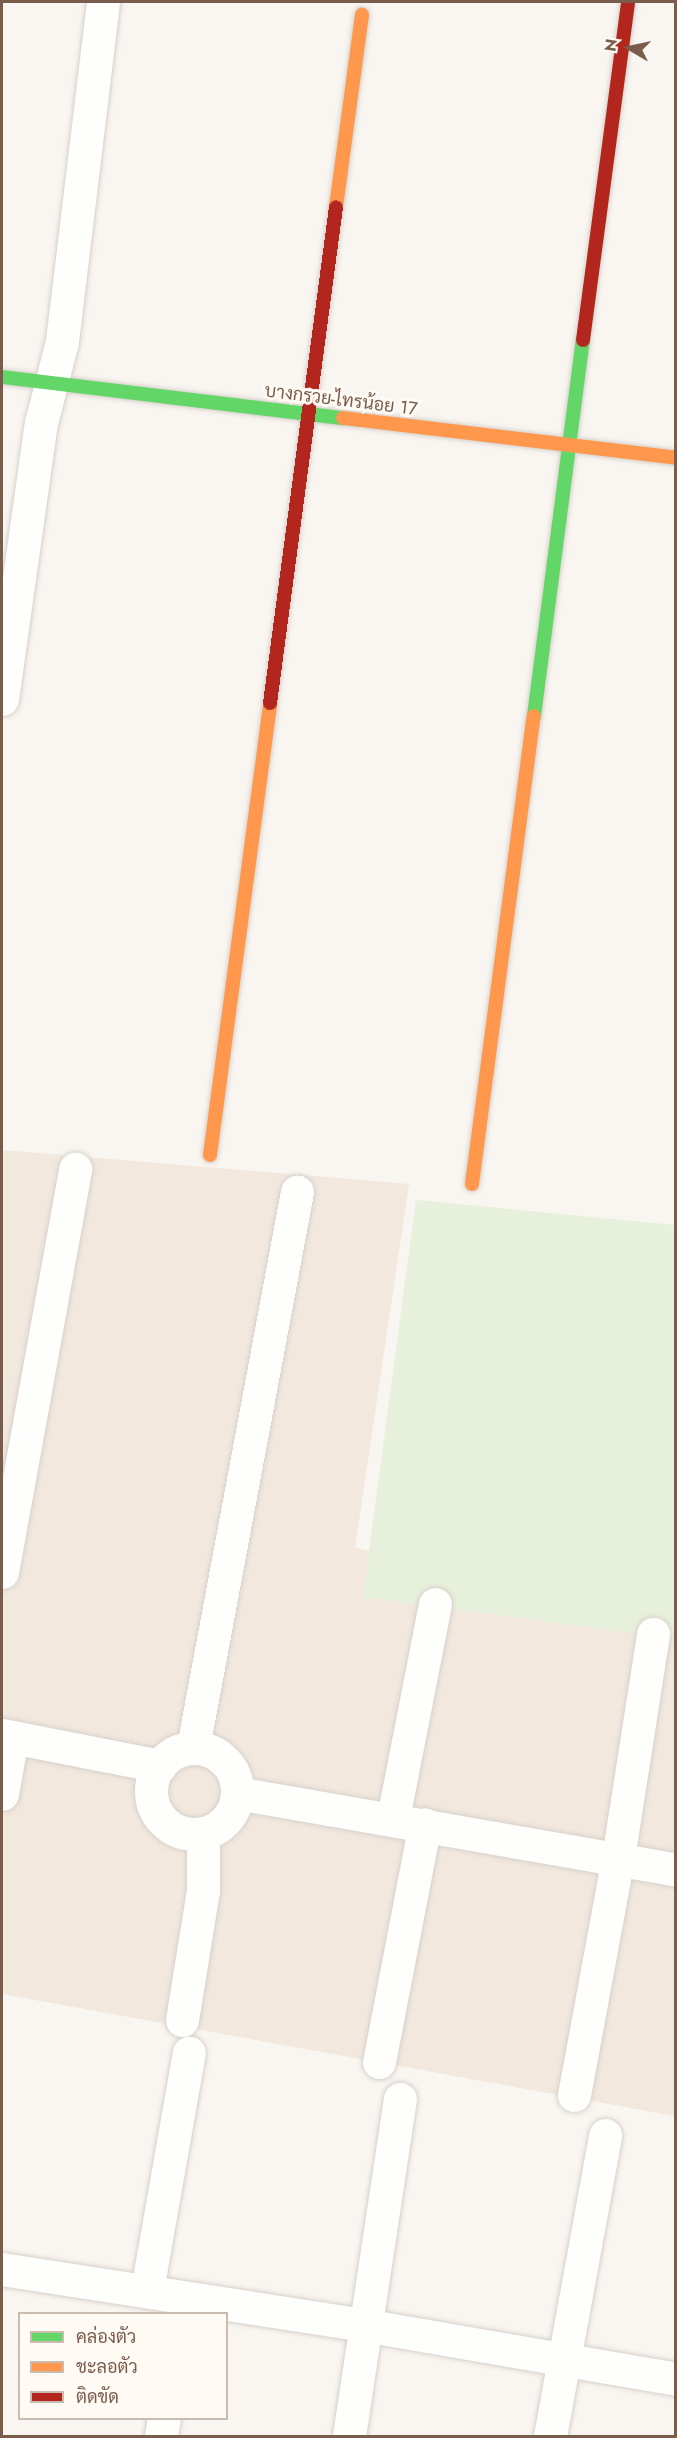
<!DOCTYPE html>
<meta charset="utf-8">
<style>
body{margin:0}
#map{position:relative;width:677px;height:2438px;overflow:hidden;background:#f9f5f0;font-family:Jost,Sarabun,sans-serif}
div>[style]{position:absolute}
.residential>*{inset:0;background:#f2e8de}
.green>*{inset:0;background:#e7f0db}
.roads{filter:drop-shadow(0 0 2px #d7d1cb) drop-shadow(0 0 2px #d7d1cb)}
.street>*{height:33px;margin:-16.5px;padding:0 16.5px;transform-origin:16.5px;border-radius:16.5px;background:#fefefd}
.street>.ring{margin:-16.5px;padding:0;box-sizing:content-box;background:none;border:33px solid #fefefd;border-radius:50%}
.fast>*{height:14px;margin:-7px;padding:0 7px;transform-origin:7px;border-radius:7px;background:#63d668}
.slow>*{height:14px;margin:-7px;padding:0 7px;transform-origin:7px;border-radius:7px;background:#ff974d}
.jam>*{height:14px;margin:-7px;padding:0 7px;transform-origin:7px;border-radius:7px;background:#b3261e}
span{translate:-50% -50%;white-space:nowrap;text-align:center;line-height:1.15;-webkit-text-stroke:6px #fffaf3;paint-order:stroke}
.street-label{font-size:18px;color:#7a5c4d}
.frame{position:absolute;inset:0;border:3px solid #7a5c4d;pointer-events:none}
.legend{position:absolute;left:18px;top:2312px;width:210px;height:108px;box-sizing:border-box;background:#fffaf3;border:2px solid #cabbb1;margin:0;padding:8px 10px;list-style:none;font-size:18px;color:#7a5c4d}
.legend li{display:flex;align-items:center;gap:12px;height:30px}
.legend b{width:30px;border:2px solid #cabbb1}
.north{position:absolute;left:599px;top:18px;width:60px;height:60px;-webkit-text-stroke:4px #fffaf3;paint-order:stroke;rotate:279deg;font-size:16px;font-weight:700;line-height:24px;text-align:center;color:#7a5c4d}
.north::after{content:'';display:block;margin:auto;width:21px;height:27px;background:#7a5c4d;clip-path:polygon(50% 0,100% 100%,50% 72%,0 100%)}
</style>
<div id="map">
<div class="residential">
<i style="clip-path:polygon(2px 1150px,409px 1184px,355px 1548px,675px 1607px,675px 2116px,2px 1994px)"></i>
</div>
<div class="green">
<i style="clip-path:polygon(416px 1200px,675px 1225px,675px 1639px,363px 1597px)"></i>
</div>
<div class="roads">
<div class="street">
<i style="left:2px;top:699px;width:279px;rotate:-82deg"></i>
<i style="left:41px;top:423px;width:85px;rotate:-75.6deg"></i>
<i style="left:62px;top:341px;width:341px;rotate:-83.1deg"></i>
<i style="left:2px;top:1572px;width:410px;rotate:-79.7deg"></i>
<i style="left:2px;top:1735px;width:161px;rotate:11.1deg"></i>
<i style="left:193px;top:1747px;width:565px;rotate:-79.39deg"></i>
<i class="ring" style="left:151px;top:1748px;width:53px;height:53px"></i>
<i style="left:237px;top:1793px;width:446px;rotate:9.9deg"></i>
<i style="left:2px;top:1794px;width:58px;rotate:-80deg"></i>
<i style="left:393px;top:1818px;width:218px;rotate:-78.9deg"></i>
<i style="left:182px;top:2020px;width:131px;rotate:-80.8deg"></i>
<i style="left:203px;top:1891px;width:58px;rotate:-90deg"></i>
<i style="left:379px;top:2062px;width:242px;rotate:-79.1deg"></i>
<i style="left:574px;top:2095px;width:241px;rotate:-79.5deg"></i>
<i style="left:618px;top:1858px;width:227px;rotate:-81.1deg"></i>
<i style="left:2px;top:2269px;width:366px;rotate:8.8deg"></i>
<i style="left:364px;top:2325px;width:317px;rotate:9.8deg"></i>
<i style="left:147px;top:2290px;width:241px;rotate:-80deg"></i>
<i style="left:161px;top:2436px;width:18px;rotate:-81deg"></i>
<i style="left:349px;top:2436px;width:341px;rotate:-81.4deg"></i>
<i style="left:550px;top:2436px;width:306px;rotate:-79.6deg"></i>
</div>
<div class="fast">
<i style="left:2px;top:377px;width:343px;rotate:6.9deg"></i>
<i style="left:534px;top:716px;width:379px;rotate:-82.6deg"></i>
</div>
<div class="slow">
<i style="left:336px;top:207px;width:194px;rotate:-82.3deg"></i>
<i style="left:343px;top:418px;width:335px;rotate:6.8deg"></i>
<i style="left:210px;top:1155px;width:456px;rotate:-82.4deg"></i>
<i style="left:472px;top:1184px;width:472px;rotate:-82.5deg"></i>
</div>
<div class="jam">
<i style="left:583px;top:340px;width:341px;rotate:-82.4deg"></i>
<i style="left:270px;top:703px;width:500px;rotate:-82.42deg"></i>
</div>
</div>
<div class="street-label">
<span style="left:341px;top:400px;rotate:7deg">บางกรวย-ไทรน้อย 17</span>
</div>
<div class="frame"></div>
<ul class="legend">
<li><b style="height:8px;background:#63d668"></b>คล่องตัว</li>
<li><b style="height:8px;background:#ff974d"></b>ชะลอตัว</li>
<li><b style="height:8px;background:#b3261e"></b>ติดขัด</li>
</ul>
<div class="north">N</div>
</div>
